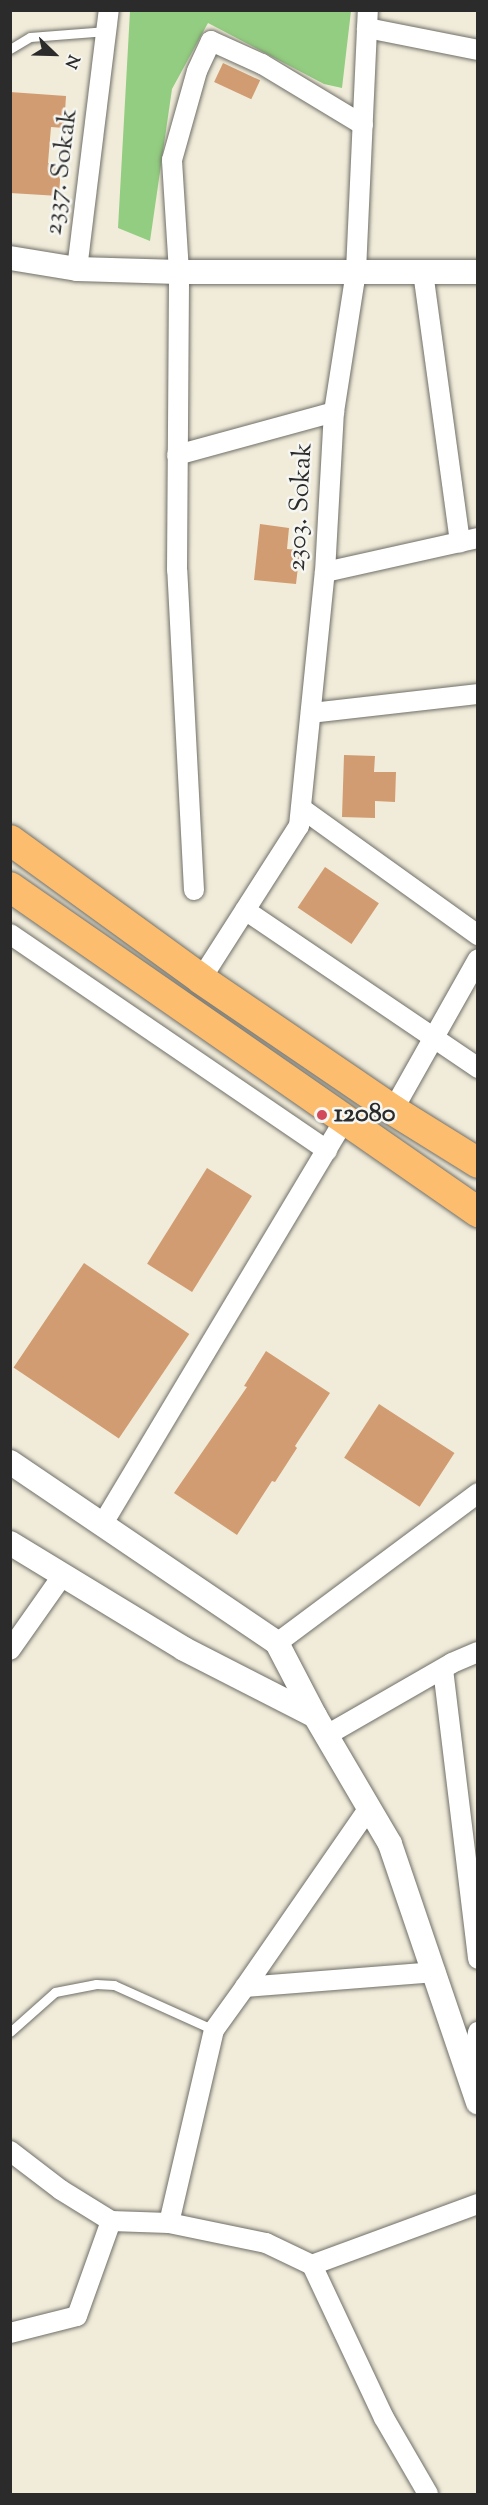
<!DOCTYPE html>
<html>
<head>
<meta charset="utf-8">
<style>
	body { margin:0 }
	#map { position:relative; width:488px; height:2505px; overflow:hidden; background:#f1ecda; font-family:"Sorts Mill Goudy",serif }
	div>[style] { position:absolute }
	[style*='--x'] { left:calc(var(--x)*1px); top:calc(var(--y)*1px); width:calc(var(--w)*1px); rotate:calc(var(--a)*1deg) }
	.green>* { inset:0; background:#93cd81 }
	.building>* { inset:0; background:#d19c71; transform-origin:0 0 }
	.roads { filter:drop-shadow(0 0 2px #706f68) drop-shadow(0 0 2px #706f68) }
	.service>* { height:9px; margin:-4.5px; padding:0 4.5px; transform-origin:4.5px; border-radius:4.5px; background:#fff }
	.minor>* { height:20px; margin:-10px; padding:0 10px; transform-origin:10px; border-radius:10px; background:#fff }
	.tertiary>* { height:24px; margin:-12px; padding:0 12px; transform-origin:12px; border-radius:12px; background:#fff }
	.primary>* { height:30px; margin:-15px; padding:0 15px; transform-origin:15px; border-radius:15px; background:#fcbd6f }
	.dots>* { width:16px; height:16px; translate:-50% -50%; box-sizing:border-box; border:3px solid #f6f6f2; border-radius:50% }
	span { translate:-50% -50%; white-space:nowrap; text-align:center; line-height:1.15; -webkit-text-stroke:5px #f6f6f2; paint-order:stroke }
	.street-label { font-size:26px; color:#2b2b2b }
	.poi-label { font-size:26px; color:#2b2b2b; font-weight:700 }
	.left { translate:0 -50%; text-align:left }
	.frame { position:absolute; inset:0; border:12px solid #2b2b2b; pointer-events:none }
	.north { position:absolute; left:24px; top:24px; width:60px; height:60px; -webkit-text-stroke:4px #f6f6f2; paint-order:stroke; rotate:113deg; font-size:16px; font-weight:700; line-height:24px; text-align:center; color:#2b2b2b }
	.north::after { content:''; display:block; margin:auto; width:21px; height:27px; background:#2b2b2b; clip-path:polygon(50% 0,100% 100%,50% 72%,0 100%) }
</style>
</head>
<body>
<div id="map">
	<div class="green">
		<i style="clip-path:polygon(130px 11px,351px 11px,342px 88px,324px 84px,208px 23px,172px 89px,150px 241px,118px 228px)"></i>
	</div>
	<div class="building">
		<i style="left:223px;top:63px;width:41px;height:21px;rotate:25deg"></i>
		<i style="clip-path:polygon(10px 92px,66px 96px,64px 128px,51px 127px,48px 163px,61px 164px,59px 196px,10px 193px)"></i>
		<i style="clip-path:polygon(260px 524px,289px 528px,287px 549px,300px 550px,296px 584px,254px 580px)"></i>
		<i style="clip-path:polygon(344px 755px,375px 756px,374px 772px,396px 772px,395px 802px,375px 801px,375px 818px,342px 817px)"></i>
		<i style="left:325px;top:867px;width:65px;height:49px;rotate:34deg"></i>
		<i style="left:207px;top:1168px;width:53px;height:113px;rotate:32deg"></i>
		<i style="left:84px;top:1263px;width:127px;height:126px;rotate:34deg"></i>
		<i style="clip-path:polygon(266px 1351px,330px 1393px,295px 1446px,297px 1448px,275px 1482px,272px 1481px,237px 1535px,174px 1493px,247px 1387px,244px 1386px)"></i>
		<i style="left:379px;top:1404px;width:90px;height:64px;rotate:33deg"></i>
	</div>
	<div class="roads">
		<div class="service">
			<i style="--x:10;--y:49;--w:23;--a:-31"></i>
			<i style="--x:30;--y:37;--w:77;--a:-4.5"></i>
			<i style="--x:10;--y:2032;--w:60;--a:-41.6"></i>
			<i style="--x:55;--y:1992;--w:42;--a:-11"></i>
			<i style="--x:96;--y:1984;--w:18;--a:3"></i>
			<i style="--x:114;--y:1985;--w:110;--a:24.2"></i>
		</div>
		<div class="minor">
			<i style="--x:367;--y:28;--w:113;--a:11.2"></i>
			<i style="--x:77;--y:269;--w:261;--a:-83"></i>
			<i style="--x:423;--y:272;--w:273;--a:82.2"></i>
			<i style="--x:177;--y:455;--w:163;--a:-15.3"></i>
			<i style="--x:325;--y:572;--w:157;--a:-12.5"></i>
			<i style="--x:311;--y:713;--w:168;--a:-6.5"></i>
			<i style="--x:301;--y:808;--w:218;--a:35.7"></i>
			<i style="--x:194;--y:890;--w:320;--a:-93"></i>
			<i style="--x:177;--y:570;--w:298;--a:-89.6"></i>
			<i style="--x:179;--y:272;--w:112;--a:-93.6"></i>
			<i style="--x:172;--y:160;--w:92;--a:-74.3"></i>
			<i style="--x:197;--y:71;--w:33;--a:-65"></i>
			<i style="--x:211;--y:41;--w:56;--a:24.3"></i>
			<i style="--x:262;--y:64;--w:118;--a:31.1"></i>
			<i style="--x:245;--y:910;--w:282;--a:34.1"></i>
			<i style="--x:10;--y:934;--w:384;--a:34.3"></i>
			<i style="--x:201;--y:979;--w:182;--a:-57.4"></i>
			<i style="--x:299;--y:826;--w:255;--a:-84.2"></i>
			<i style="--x:325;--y:572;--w:160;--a:-86.8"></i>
			<i style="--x:334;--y:412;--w:143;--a:-81.1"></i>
			<i style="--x:356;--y:271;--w:261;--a:-87.4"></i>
			<i style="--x:393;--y:1110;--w:173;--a:-60.6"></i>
			<i style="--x:102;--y:1525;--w:472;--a:-59.1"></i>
			<i style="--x:277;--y:1643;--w:251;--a:-36.7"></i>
			<i style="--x:10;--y:1650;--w:92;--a:-54.8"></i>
			<i style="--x:443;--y:1669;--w:292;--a:83.1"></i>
			<i style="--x:327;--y:1735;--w:144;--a:-29.9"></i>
			<i style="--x:452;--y:1663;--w:28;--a:-23"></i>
			<i style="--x:245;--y:1987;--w:218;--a:-55.3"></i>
			<i style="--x:470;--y:2078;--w:47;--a:-80.1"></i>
			<i style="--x:10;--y:2151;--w:64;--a:37.4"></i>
			<i style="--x:61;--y:2190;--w:59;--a:31.8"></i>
			<i style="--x:111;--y:2221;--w:58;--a:2"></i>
			<i style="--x:169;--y:2223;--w:99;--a:11.7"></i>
			<i style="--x:266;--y:2243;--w:51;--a:25.6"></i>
			<i style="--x:312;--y:2265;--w:169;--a:64.8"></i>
			<i style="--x:384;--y:2418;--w:88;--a:59.9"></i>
			<i style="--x:169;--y:2223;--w:198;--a:-76.9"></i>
			<i style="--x:214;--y:2030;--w:53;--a:-54.2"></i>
			<i style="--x:245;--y:1987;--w:191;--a:-4.5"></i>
			<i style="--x:312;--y:2265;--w:177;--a:-20.2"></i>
			<i style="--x:10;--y:2333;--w:69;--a:-14.2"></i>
			<i style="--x:77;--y:2316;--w:101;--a:-70.3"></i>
		</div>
		<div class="tertiary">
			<i style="--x:10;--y:258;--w:68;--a:9.3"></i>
			<i style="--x:77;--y:269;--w:102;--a:1.7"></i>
			<i style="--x:179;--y:272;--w:299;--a:0"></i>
			<i style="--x:10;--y:1462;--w:323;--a:34.1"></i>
			<i style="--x:277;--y:1643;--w:82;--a:62.5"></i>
			<i style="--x:315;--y:1716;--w:148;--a:59.6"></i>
			<i style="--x:390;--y:1844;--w:273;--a:71.2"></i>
			<i style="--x:10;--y:1543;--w:204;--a:31.3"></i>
			<i style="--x:184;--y:1649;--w:147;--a:27.1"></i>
		</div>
		<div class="primary">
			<i style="--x:10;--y:840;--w:236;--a:36"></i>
			<i style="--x:201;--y:979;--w:232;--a:34.3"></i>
			<i style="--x:393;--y:1110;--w:100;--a:31.9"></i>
			<i style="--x:10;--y:887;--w:570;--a:34.78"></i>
		</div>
	</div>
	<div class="dots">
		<i style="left:322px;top:1115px;background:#d1495b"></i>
	</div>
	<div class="street-label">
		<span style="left:62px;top:172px;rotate:-83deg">2337. Sokak</span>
		<span style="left:301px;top:507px;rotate:-87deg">2303. Sokak</span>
	</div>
	<div class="poi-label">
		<span class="left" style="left:334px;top:1115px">12080</span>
	</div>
	<div class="frame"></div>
	<div class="north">N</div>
</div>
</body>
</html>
